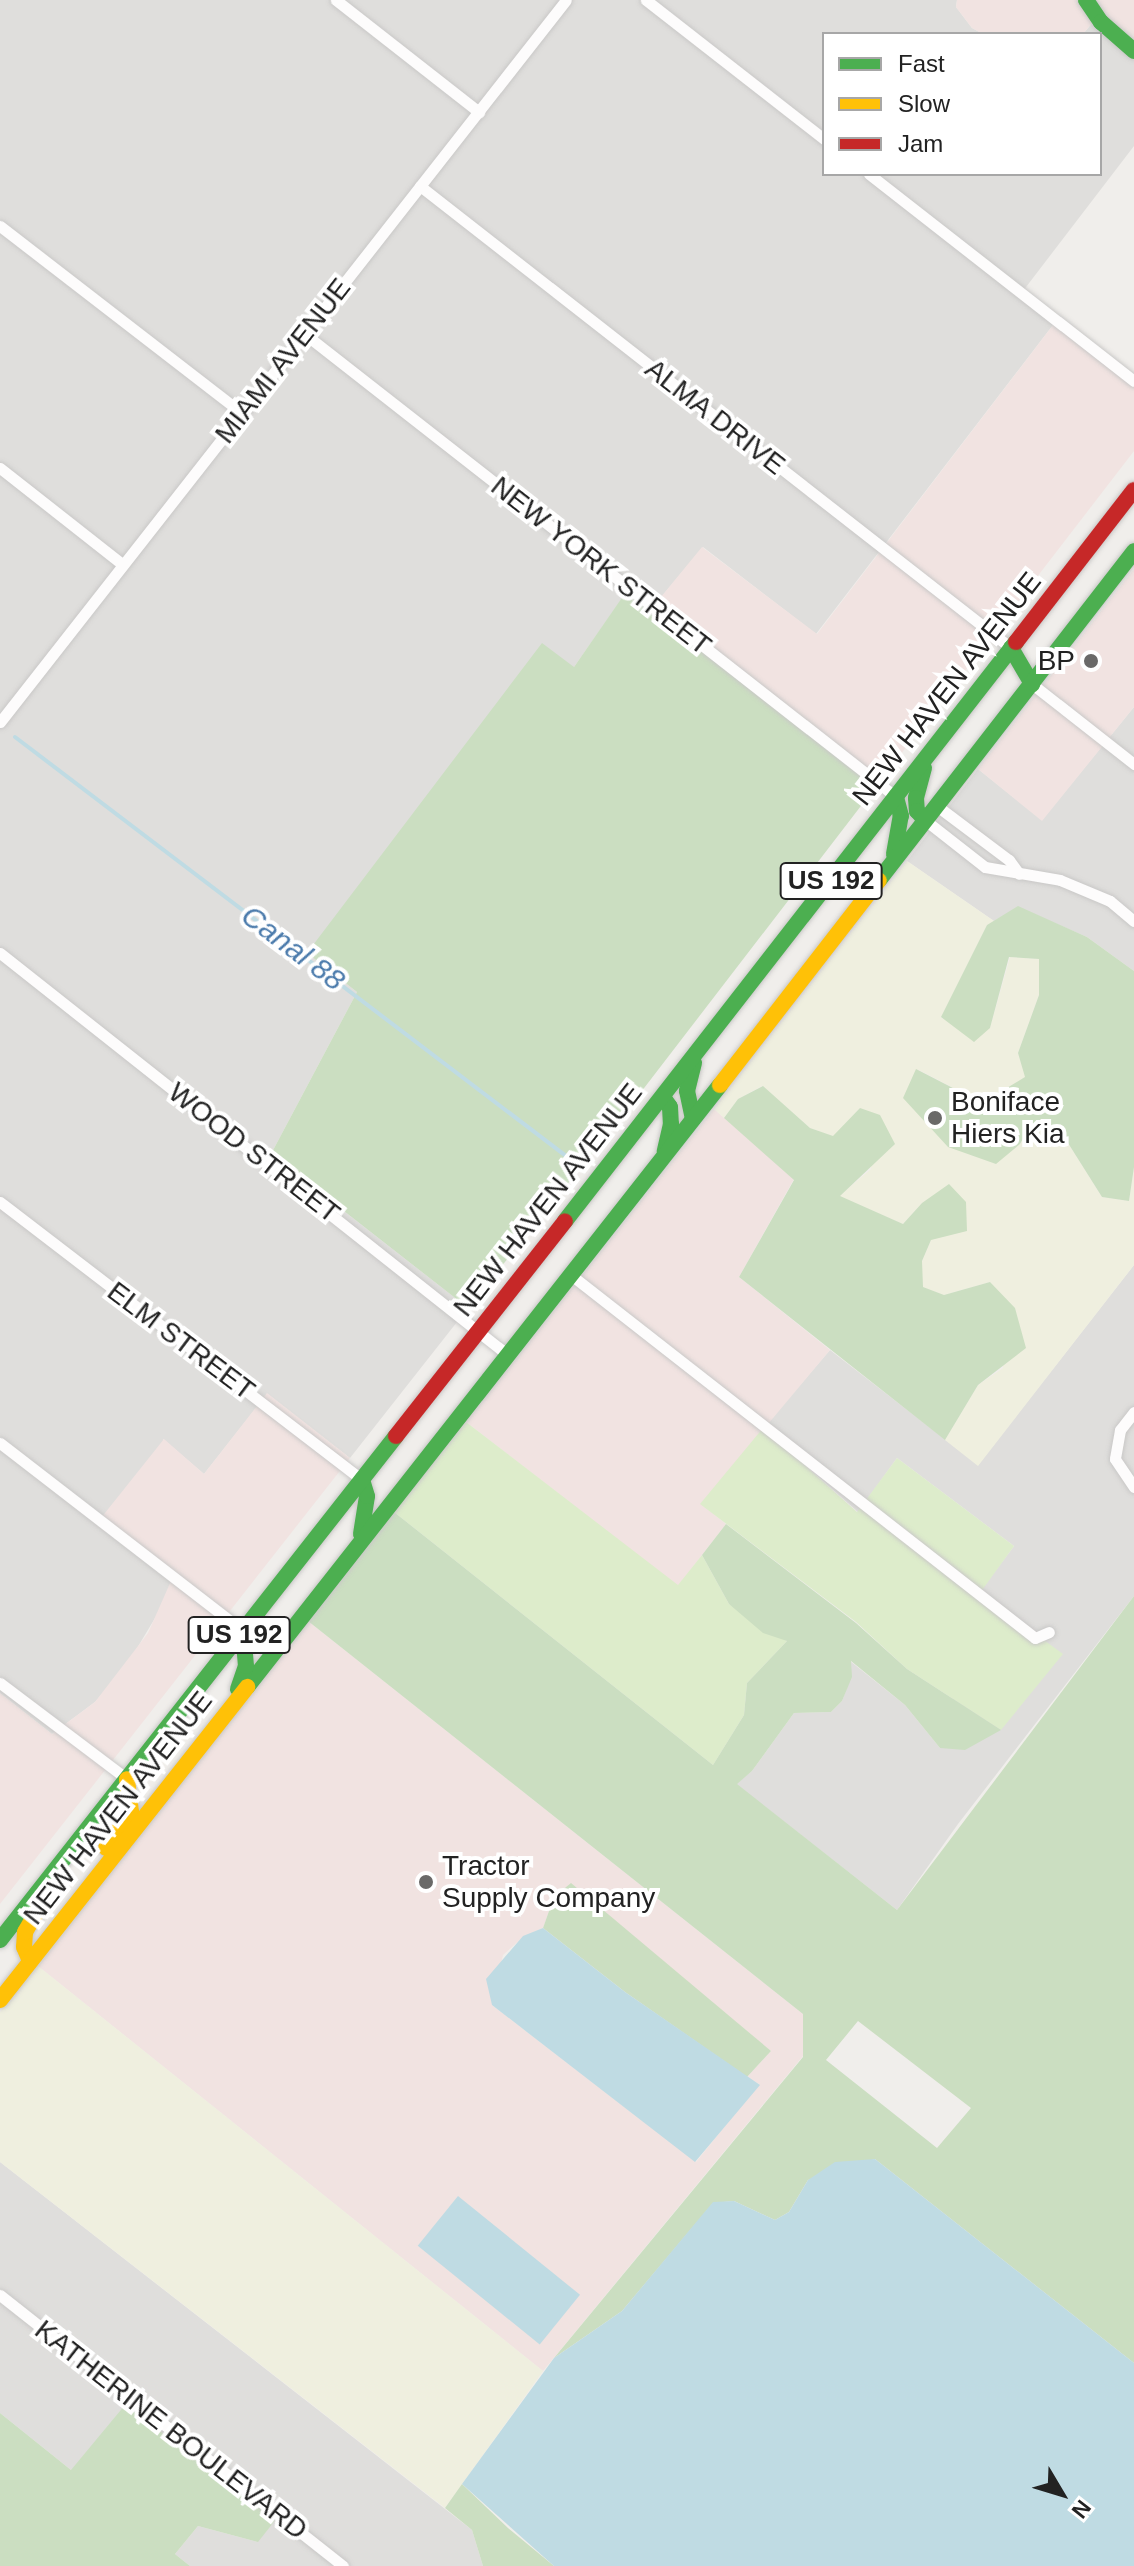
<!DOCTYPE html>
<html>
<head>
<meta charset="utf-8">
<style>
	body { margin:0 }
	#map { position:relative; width:1134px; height:2566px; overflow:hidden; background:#f0eeeb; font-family:Helvetica,sans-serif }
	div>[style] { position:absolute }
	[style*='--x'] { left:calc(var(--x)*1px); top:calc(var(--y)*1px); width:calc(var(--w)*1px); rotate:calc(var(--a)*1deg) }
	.residential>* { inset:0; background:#dfdedc }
	.commercial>* { inset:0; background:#f1e3e1 }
	.farmland>* { inset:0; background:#efefdf }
	.grass>* { inset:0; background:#ddeccb }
	.forest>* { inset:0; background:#cbdec1 }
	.water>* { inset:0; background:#bfdbe3; transform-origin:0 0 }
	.stream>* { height:4px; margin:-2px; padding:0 2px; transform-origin:2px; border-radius:2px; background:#bfdbe3 }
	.roads { filter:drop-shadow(0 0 2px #c9c8c7) drop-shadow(0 0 2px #c9c8c7) }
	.street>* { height:11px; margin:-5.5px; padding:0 5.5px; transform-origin:5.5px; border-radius:5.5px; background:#fdfcfc }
	.fast>* { height:16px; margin:-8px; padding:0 8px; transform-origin:8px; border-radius:8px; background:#4caf50 }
	.slow>* { height:16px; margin:-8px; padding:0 8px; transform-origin:8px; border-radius:8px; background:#ffc107 }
	.jam>* { height:16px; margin:-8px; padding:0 8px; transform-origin:8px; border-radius:8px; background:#c62828 }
	.dots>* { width:22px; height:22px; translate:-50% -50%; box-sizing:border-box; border:4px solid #fff; border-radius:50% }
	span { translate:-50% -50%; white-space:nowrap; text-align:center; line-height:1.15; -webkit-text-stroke:8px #fff; paint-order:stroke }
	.shield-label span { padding:2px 6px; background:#fff; border:2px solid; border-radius:6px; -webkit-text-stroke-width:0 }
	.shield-label { font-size:26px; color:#222; font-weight:700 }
	.street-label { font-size:28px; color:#222 }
	.poi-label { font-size:28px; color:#222 }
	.right { translate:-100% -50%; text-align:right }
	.left { translate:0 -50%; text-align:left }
	.water-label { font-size:30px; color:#4a7aab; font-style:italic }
	.legend { position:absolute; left:822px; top:32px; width:280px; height:144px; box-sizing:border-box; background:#fff; border:2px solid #a7a7a7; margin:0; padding:10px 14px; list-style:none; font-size:24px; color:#222 }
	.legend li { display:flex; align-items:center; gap:16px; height:40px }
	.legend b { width:40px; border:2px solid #a7a7a7 }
	.north { position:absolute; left:1022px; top:2454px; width:80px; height:80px; -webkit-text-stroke:6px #fff; paint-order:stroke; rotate:128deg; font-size:22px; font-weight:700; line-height:32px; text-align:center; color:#222 }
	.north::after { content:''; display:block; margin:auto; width:28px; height:36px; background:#222; clip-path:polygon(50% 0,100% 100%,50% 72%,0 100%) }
</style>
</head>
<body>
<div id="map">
	<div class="residential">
		<i style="clip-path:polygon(0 0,957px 0,956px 7px,972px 28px,983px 34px,824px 34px,824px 174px,1100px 174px,1100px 34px,1083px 34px,1093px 22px,1134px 60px,1134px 146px,1023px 291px,1056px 321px,816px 634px,703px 547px,652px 608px,628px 590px,574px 667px,307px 953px,357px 992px,271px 1154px,468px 1308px,350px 1458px,267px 1394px,204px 1474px,163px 1439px,171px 1581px,164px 1603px,127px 1665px,95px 1702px,52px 1734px,0 1693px)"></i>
		<i style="clip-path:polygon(1134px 707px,1134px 971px,1087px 937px,1018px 907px,994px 921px,907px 861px,978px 769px,1042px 820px)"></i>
		<i style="clip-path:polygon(1134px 1265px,1134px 1596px,958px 1824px,897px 1910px,736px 1784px,752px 1771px,794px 1713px,831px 1712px,842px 1701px,851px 1677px,850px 1661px,905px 1705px,940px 1748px,979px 1593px,1014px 1546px,897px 1458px,858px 1512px,763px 1428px,830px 1350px,978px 1465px)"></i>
		<i style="clip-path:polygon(0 2162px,472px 2530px,483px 2566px,190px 2566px,175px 2554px,198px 2526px,258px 2542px,71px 2470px,0 2413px)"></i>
	</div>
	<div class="commercial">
		<i style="clip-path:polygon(957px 0,1079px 0,1093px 22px,1083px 34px,983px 34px,972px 28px,956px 7px)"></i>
		<i style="clip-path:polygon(1094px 0,1134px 0,1134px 43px,1106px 18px)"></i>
		<i style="clip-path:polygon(1056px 321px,1134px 383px,1134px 451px,877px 785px,652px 608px,702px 547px,817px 634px)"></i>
		<i style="clip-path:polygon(1134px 569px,1134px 707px,1042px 821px,978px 769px)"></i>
		<i style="clip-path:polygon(714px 1109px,794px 1179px,739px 1277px,830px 1350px,701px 1504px,726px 1524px,678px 1586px,466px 1422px)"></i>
		<i style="clip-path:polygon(267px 1393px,350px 1458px,0 1904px,0 1693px,52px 1734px,95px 1702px,148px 1633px,171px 1581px,97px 1523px,164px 1439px,204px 1474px)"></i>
		<i style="clip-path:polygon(evenodd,308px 1621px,803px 2014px,803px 2056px,543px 2371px,38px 1966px,308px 1621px,554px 1897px,771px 2051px,747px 2077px,759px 2084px,696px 2162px,492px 2005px,503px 1955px,523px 1937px,543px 1928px,554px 1897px)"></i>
	</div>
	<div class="farmland">
		<i style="clip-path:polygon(907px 861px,994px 921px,987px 925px,941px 1018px,990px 1028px,1010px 957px,1039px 959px,1039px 995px,1018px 1053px,1026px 1077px,982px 1103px,917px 1069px,1020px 1144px,1030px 1124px,1068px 1143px,1102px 1197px,1129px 1201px,1134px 1167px,1134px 1265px,978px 1466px,945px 1440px,978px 1385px,1003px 1368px,990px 1282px,944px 1295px,922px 1287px,922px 1261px,931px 1240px,922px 1203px,903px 1224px,839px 1196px,871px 1169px,860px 1108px,834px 1137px,810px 1128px,762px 1086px,738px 1099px,724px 1118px,714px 1109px)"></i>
		<i style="clip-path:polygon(38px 1966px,543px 2371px,445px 2508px,0 2162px,0 2012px)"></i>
	</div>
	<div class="grass">
		<i style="clip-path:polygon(466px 1422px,678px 1585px,702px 1555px,729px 1604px,787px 1641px,747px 1683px,744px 1715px,713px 1765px,394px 1512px)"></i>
		<i style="clip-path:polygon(763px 1428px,857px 1512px,897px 1458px,1014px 1546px,980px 1593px,1063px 1654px,1001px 1730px,907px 1669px,856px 1622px,700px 1504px)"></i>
	</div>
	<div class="forest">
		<i style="clip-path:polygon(628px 589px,877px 785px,628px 1109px,468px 1308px,271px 1154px,357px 992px,307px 953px,542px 643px,574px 667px)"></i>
		<i style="clip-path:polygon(1018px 906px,1087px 937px,1134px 971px,1134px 1167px,1129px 1201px,1102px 1197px,1068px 1143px,1031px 1124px,1020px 1144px,996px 1164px,948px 1147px,903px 1098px,916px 1069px,982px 1103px,1025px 1077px,1018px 1053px,1039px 995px,1039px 959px,1009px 957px,990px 1028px,974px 1042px,941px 1017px,987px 925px)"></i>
		<i style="clip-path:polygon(763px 1086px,810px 1128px,833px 1136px,860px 1108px,880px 1115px,895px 1144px,840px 1196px,903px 1224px,922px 1203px,949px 1184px,966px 1202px,967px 1231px,931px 1240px,922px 1261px,923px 1287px,944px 1295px,990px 1282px,1015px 1308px,1026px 1348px,978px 1385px,945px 1440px,739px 1277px,794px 1180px,724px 1118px,738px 1099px)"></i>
		<i style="clip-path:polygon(evenodd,394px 1512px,713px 1765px,744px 1715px,747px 1683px,787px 1641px,763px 1633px,729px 1604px,702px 1555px,726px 1524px,856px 1623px,907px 1669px,1001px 1730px,965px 1750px,940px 1748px,905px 1705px,851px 1661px,852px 1677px,842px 1701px,831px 1712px,794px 1713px,752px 1771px,737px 1784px,897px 1910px,1134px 1596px,1134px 2363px,875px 2159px,808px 2180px,789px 2212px,775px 2220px,734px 2201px,713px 2203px,622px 2311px,554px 2358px,803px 2057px,803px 2014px,308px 1621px,394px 1512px,858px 2021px,971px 2108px,937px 2148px,826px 2060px,858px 2021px)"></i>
		<i style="clip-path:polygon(571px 1883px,771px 2051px,747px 2077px,625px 1992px,543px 1928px,554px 1897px)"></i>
		<i style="clip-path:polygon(125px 2405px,277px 2518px,258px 2542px,198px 2526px,175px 2554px,190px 2566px,0 2566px,0 2413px,71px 2470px)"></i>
		<i style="clip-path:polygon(462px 2484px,508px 2528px,554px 2566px,483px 2566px,472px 2530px,445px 2508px)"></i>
	</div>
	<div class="water">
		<i style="clip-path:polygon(543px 1928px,625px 1992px,760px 2085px,695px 2162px,492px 2005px,486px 1979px,523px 1936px)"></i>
		<i style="clip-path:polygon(875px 2159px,1134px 2363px,1134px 2566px,554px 2566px,462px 2484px,554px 2358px,622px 2311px,713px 2202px,734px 2201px,775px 2220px,789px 2212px,808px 2180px,835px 2162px)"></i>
		<i style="left:458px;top:2196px;width:157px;height:64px;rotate:39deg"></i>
	</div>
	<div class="stream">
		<i style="--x:15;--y:737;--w:697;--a:37.25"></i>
	</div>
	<div class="roads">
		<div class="street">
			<i style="--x:336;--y:0;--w:182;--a:38.1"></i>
			<i style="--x:646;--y:0;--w:226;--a:38"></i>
			<i style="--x:869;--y:174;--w:336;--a:38"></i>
			<i style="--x:420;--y:186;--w:750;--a:38.02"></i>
			<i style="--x:0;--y:226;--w:306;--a:37.7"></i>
			<i style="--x:306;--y:335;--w:749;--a:38.06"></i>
			<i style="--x:0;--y:468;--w:155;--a:38.2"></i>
			<i style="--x:1032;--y:684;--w:130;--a:38.1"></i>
			<i style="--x:0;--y:722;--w:917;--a:-51.91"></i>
			<i style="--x:937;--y:806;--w:90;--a:36.9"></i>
			<i style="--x:1009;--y:860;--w:17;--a:54"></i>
			<i style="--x:925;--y:820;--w:76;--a:38.1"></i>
			<i style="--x:985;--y:867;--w:76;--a:9.8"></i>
			<i style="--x:1060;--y:880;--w:54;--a:22.8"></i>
			<i style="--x:1110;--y:901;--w:31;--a:40"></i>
			<i style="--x:0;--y:953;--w:648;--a:38.36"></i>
			<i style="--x:0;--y:1202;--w:456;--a:37.5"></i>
			<i style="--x:571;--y:1275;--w:589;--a:38.04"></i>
			<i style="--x:1035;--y:1638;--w:15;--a:-23"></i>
			<i style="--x:1134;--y:1412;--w:23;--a:128"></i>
			<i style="--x:1120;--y:1430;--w:29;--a:100"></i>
			<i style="--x:1115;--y:1459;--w:34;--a:56"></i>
			<i style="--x:0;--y:1443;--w:307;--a:37.7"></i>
			<i style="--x:0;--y:1683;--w:159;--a:37.1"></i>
			<i style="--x:0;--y:2295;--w:437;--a:38.3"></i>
		</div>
		<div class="fast">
			<i style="--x:1086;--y:0;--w:27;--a:56"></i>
			<i style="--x:1101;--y:22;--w:44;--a:41.3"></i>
			<i style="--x:1011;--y:648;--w:42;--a:59.7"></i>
			<i style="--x:924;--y:768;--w:31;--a:105"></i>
			<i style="--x:916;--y:798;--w:13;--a:86"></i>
			<i style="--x:917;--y:811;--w:12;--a:48"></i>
			<i style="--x:894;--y:854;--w:39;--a:-80"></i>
			<i style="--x:901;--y:816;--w:20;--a:-105"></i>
			<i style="--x:879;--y:880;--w:416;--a:-52.2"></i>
			<i style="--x:663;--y:1097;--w:12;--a:55"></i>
			<i style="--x:670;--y:1107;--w:17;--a:87"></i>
			<i style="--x:671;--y:1124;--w:28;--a:103"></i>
			<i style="--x:693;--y:1119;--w:29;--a:-102"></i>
			<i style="--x:687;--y:1091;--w:29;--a:-76"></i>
			<i style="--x:565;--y:1221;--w:734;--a:-52.08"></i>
			<i style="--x:361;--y:1534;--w:38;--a:-81"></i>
			<i style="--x:367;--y:1496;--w:17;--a:-107"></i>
			<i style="--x:247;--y:1687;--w:766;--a:-51.84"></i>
			<i style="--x:238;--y:1689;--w:24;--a:-71"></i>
			<i style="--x:246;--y:1666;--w:35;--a:-95"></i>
			<i style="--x:0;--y:1940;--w:641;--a:-51.84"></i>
		</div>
		<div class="slow">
			<i style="--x:720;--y:1085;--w:259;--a:-52.2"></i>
			<i style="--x:106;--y:1848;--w:44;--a:-55.2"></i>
			<i style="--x:131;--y:1812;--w:33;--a:-97"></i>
			<i style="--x:30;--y:1961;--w:15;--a:-113"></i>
			<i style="--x:24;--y:1947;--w:15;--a:-86"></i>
			<i style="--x:25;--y:1932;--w:42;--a:-59.7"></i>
			<i style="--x:0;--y:2000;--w:399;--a:-51.7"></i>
		</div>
		<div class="jam">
			<i style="--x:1016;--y:642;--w:192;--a:-52.2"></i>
			<i style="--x:396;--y:1436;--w:273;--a:-51.8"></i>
		</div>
	</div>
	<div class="dots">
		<i style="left:1091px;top:661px;background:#6a6968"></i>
		<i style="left:935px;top:1118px;background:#6a6968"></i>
		<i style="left:426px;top:1882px;background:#6a6968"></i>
	</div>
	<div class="shield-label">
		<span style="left:831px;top:881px">US 192</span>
		<span style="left:239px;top:1635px">US 192</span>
	</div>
	<div class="street-label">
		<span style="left:283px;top:361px;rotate:-52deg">MIAMI AVENUE</span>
		<span style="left:715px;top:417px;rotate:38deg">ALMA DRIVE</span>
		<span style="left:601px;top:566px;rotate:38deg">NEW YORK STREET</span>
		<span style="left:947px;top:689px;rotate:-52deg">NEW HAVEN AVENUE</span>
		<span style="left:254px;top:1153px;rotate:38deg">WOOD STREET</span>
		<span style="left:548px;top:1200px;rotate:-52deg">NEW HAVEN AVENUE</span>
		<span style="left:181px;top:1341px;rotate:37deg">ELM STREET</span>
		<span style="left:118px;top:1808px;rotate:-52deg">NEW HAVEN AVENUE</span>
		<span style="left:171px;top:2430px;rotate:38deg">KATHERINE BOULEVARD</span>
	</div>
	<div class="poi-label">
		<span class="right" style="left:1075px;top:661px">BP</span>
		<span class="left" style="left:951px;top:1118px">Boniface<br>Hiers Kia</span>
		<span class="left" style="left:442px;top:1882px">Tractor<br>Supply Company</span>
	</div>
	<div class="water-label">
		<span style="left:293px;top:948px;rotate:37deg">Canal 88</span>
	</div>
	<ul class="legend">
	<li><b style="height:10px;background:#4caf50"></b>Fast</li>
	<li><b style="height:10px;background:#ffc107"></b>Slow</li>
	<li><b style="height:10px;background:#c62828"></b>Jam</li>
	</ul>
	<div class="north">N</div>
</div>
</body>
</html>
